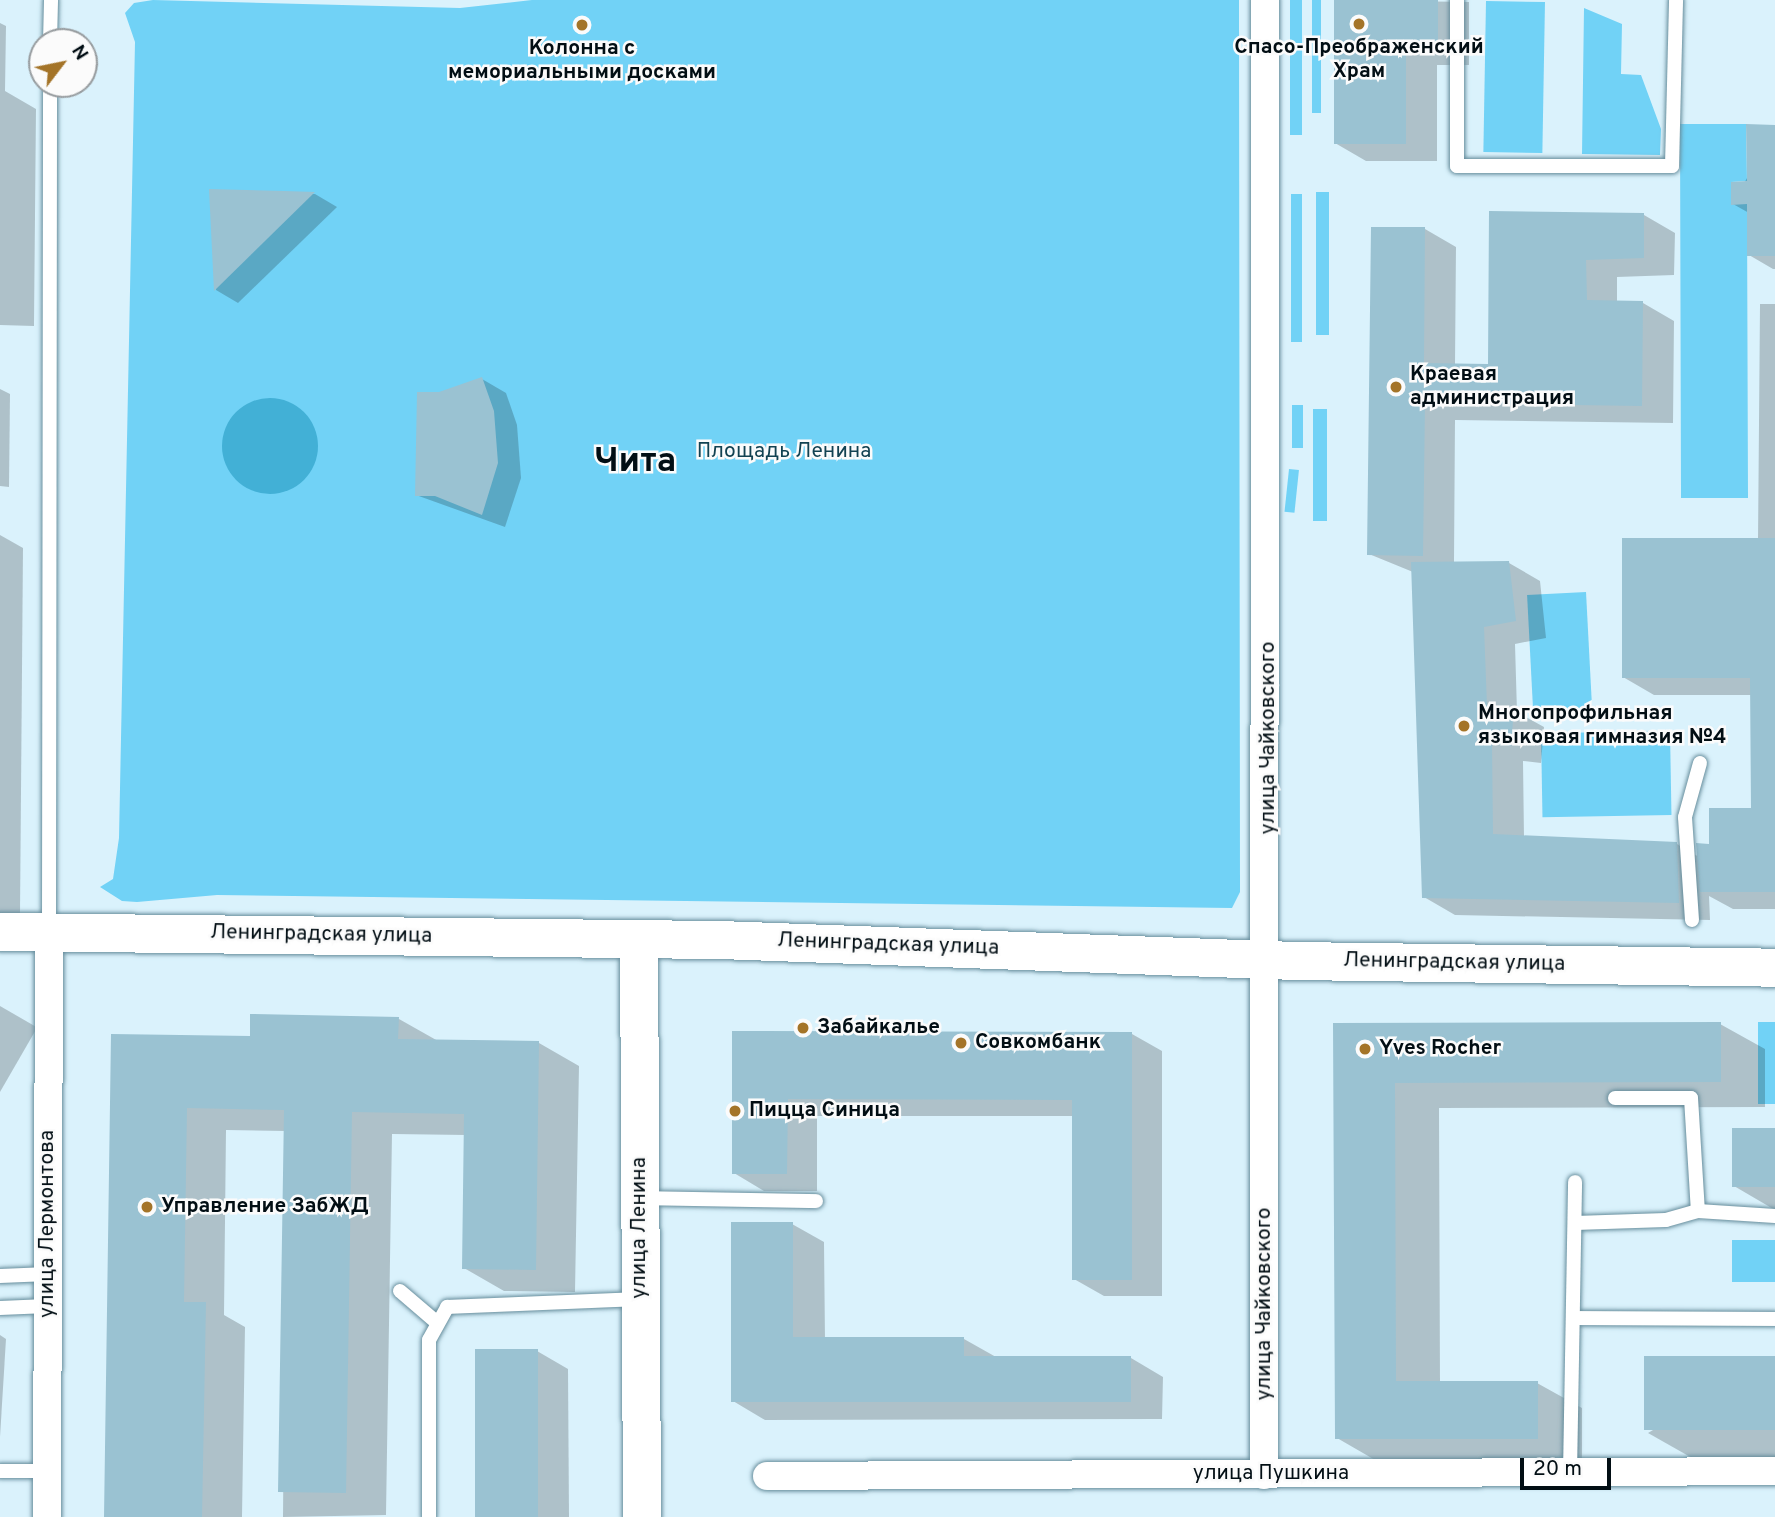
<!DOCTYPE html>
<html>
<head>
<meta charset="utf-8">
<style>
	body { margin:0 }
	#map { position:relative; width:1775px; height:1517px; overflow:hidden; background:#daf2fc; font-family:Overpass,sans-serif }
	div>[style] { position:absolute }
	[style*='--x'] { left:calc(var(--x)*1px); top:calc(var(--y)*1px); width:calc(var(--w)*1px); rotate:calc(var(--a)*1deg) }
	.green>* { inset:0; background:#71d2f6; transform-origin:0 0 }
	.water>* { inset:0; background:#42b0d6 }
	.round { border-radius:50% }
	.shadow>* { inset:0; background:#0003; transform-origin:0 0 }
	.building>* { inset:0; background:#9ac2d2; transform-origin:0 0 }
	.roads { filter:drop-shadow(0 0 2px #668d9c) drop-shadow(0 0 2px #668d9c) }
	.lane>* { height:14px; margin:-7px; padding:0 7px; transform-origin:7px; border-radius:7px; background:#fff }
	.street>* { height:28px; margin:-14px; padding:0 14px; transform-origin:14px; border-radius:14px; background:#fff }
	.secondary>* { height:38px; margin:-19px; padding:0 19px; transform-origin:19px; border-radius:19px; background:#fff }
	.dots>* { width:19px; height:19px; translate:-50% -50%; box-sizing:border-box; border:4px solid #fbfbfb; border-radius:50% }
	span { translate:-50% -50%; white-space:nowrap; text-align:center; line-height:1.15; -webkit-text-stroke:5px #fbfbfb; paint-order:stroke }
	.poi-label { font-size:21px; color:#020e14; font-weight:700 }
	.left { translate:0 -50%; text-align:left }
	.park-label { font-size:21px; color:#124252 }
	.street-label { font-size:21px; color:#020e14 }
	.town-label { font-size:35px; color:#020e14; font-weight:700 }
	.north { position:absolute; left:28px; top:28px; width:70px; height:70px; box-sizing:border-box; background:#fbfbfb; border:2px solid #979c9f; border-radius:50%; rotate:58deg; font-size:19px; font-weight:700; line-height:28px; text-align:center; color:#020e14 }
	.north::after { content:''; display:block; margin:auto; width:24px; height:32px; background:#a47428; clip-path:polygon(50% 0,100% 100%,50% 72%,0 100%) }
	.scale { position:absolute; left:1520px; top:1458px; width:91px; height:32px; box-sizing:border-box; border:4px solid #020e14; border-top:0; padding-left:9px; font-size:21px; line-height:24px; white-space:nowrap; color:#020e14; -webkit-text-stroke:5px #fbfbfb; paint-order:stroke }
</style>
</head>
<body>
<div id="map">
	<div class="green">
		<i style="clip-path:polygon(153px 0,460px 8px,532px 0,1239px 0,1240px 892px,1232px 908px,217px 895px,137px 902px,122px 901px,100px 887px,113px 879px,119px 838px,135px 42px,125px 13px,134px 3px)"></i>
		<i style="left:1290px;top:0;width:12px;height:135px"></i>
		<i style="left:1312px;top:0;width:9px;height:113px"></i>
		<i style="left:1486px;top:1px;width:59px;height:151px;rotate:1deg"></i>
		<i style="clip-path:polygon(1584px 8px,1622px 24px,1621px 74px,1641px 75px,1661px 129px,1660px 155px,1582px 154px)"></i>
		<i style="clip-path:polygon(1680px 124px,1746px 124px,1747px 181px,1731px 182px,1731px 204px,1747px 204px,1748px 498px,1681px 498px)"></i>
		<i style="left:1316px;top:192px;width:13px;height:143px"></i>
		<i style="left:1291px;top:194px;width:11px;height:148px"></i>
		<i style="left:1292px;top:405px;width:11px;height:43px"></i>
		<i style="left:1313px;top:409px;width:14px;height:112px"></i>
		<i style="left:1289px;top:469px;width:10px;height:43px;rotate:6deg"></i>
		<i style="left:1586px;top:592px;width:125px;height:59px;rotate:87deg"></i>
		<i style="left:1670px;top:731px;width:84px;height:129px;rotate:89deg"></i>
		<i style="left:1758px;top:1022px;width:17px;height:82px"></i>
		<i style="left:1775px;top:1240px;width:42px;height:43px;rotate:90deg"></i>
	</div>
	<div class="water">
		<i class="round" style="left:222px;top:398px;width:96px;height:96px"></i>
	</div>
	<div class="shadow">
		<i style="clip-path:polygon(1336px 0,1469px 2px,1469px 65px,1437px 65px,1437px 161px,1366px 161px,1335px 143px)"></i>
		<i style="clip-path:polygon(0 23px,6px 26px,5px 91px,36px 109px,34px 326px,0 325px)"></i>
		<i style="clip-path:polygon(1775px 126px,1775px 269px,1773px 269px,1749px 255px,1749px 213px,1733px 204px)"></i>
		<i style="clip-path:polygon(211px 191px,315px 194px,337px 207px,238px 303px,216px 290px)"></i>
		<i style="clip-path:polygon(1491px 213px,1644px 215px,1675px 233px,1674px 275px,1617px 277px,1617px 302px,1643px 303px,1674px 321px,1673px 423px,1455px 420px,1454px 563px,1509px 563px,1540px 581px,1546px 638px,1515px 644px,1517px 712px,1544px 727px,1541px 763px,1523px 761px,1524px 837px,1677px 844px,1699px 857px,1752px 810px,1752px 695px,1654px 695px,1623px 677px,1758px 540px,1760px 304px,1775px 304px,1775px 909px,1733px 909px,1709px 896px,1710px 920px,1455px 915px,1424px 897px,1413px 572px,1369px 554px,1373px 228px,1425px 229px,1456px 247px,1455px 365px,1490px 366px)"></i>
		<i style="clip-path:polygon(482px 379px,506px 393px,517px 425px,521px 478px,505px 527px,416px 495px,440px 394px)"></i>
		<i style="clip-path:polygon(0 389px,10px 394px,9px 487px,0 486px)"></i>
		<i style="clip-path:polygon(0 535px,23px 548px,20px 914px,0 914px)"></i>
		<i style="left:0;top:1006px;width:43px;height:270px;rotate:30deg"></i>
		<i style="clip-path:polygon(399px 1019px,438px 1041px,539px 1043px,579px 1066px,575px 1292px,504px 1291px,464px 1268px,466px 1135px,392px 1134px,386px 1515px,283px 1517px,286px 1131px,226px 1130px,224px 1315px,245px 1327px,242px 1517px,106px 1517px,113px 1035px,251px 1038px)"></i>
		<i style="clip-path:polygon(1720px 1024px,1765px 1049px,1765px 1107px,1439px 1108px,1440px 1383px,1537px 1383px,1582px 1408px,1582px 1463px,1382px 1464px,1337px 1438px,1335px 1025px)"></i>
		<i style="clip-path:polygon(734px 1033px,1132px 1034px,1162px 1051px,1162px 1296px,1104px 1296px,1074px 1279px,1074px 1116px,817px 1116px,817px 1191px,764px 1191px,734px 1173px)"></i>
		<i style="clip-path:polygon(1775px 1130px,1775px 1210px,1734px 1186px)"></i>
		<i style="clip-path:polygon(792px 1224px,824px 1242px,825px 1339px,964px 1339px,996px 1357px,1131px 1358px,1163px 1377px,1162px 1419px,765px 1420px,733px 1401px)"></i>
		<i style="clip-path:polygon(0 1335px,6px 1339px,0 1437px)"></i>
		<i style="clip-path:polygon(537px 1351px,568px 1369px,569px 1517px,477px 1517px)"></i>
		<i style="clip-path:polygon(1775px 1358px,1775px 1466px,1708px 1467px,1648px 1433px)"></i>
	</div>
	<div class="building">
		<i style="clip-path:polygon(1334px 0,1438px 0,1438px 48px,1406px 48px,1406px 144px,1334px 144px)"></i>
		<i style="clip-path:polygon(1746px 124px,1775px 125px,1775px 256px,1747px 256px,1747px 204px,1731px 205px,1731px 182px,1747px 181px)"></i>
		<i style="clip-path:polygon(209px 189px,284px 191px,315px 192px,214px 291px)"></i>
		<i style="clip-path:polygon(1489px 211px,1644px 213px,1644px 258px,1586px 260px,1587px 300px,1643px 301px,1642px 406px,1425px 403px,1423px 556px,1367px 555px,1371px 227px,1425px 227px,1424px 363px,1488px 364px)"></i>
		<i style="clip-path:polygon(482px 377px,494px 411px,498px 463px,482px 515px,435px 496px,415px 496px,417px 392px,439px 392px)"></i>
		<i style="clip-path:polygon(1622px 538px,1775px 538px,1775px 892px,1700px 892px,1696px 843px,1709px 844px,1709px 808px,1751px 808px,1750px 678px,1622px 678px)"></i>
		<i style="clip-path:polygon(1509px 561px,1516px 621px,1484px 627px,1487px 706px,1514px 708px,1511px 746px,1492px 744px,1493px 834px,1677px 842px,1679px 903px,1422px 898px,1411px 562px)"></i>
		<i style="clip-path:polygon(250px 1014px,399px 1017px,398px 1039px,539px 1041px,536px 1270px,462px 1269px,464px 1114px,352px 1112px,346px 1493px,278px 1492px,284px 1110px,187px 1108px,184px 1302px,206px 1302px,202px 1517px,104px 1517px,111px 1034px,250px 1036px)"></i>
		<i style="clip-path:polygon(1721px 1022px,1721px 1082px,1395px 1083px,1396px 1381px,1538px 1381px,1538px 1439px,1335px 1439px,1333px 1023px)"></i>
		<i style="clip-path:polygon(732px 1031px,1132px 1032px,1132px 1280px,1072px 1280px,1072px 1100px,788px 1099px,787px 1174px,732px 1174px)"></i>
		<i style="left:1732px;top:1128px;width:43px;height:59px"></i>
		<i style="clip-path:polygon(731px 1222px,793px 1222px,793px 1337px,964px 1337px,964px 1356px,1131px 1356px,1131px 1402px,731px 1402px)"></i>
		<i style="left:475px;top:1349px;width:63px;height:168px"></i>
		<i style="left:1775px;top:1356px;width:74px;height:131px;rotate:90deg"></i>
	</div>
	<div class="roads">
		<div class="lane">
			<i style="--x:1457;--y:0;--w:166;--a:90"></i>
			<i style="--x:1457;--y:166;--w:215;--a:0"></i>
			<i style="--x:1672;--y:166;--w:166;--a:-88.6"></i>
			<i style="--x:50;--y:42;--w:42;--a:-88.6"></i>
			<i style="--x:1692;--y:920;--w:103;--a:-93.9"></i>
			<i style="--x:1685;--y:817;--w:56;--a:-74.5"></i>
			<i style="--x:49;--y:930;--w:846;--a:-89.93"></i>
			<i style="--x:1615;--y:1098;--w:76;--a:0"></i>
			<i style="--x:1691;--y:1098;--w:113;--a:86.5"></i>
			<i style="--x:1698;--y:1211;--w:77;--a:3.7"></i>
			<i style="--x:643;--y:1198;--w:173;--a:1"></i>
			<i style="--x:1575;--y:1223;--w:91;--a:-1.9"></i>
			<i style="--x:1666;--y:1220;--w:33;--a:-16"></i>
			<i style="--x:0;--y:1276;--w:48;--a:-2.4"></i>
			<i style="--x:400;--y:1291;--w:46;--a:40.6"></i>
			<i style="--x:0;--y:1308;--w:47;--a:-2.4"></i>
			<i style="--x:1573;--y:1318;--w:202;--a:0.3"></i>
			<i style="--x:0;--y:1471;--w:47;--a:0"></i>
			<i style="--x:1570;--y:1473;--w:291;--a:-89"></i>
			<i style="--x:429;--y:1517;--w:177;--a:-90"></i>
			<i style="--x:429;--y:1340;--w:38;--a:-61"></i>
			<i style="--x:447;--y:1307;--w:192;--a:-2.4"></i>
		</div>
		<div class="street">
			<i style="--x:1264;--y:1475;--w:1475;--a:-89.96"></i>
			<i style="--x:767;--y:1476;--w:1008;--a:-0.28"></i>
			<i style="--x:47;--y:1517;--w:586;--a:-89.8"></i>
		</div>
		<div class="secondary">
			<i style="--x:0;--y:932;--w:720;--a:0.64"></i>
			<i style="--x:720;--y:940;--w:575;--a:2.09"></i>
			<i style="--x:1295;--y:961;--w:480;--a:0.8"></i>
			<i style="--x:639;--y:939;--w:578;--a:89.7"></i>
		</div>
	</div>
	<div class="dots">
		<i style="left:1359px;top:24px;background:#a47428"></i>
		<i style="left:582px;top:25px;background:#a47428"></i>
		<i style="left:1396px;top:387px;background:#a47428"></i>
		<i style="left:1464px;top:726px;background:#a47428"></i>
		<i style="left:803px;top:1028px;background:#a47428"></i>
		<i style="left:961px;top:1043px;background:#a47428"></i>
		<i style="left:1365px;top:1049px;background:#a47428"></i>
		<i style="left:735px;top:1111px;background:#a47428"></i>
		<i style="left:147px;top:1207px;background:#a47428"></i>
	</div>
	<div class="poi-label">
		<span style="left:1359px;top:60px">Спасо-Преображенский<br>Храм</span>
		<span style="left:582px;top:61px">Колонна с<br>мемориальными досками</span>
		<span class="left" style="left:1410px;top:387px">Краевая<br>администрация</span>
		<span class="left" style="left:1478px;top:726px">Многопрофильная<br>языковая гимназия №4</span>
		<span class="left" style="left:817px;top:1028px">Забайкалье</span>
		<span class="left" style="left:975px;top:1043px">Совкомбанк</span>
		<span class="left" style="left:1379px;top:1049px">Yves Rocher</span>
		<span class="left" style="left:749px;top:1111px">Пицца Синица</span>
		<span class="left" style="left:161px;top:1207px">Управление ЗабЖД</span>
	</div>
	<div class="park-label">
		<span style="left:784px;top:452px">Площадь Ленина</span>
	</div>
	<div class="street-label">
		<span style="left:1269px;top:738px;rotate:-90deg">улица Чайковского</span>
		<span style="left:321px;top:935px;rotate:1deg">Ленинградская улица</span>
		<span style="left:888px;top:945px;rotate:2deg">Ленинградская улица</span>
		<span style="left:1454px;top:963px;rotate:1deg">Ленинградская улица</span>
		<span style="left:48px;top:1224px;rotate:-90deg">улица Лермонтова</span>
		<span style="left:640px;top:1228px;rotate:-90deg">улица Ленина</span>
		<span style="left:1265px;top:1304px;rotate:-90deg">улица Чайковского</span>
		<span style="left:1271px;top:1474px">улица Пушкина</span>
	</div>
	<div class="town-label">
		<span style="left:635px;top:462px">Чита</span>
	</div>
	<div class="north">N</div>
	<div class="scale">20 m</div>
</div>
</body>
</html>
